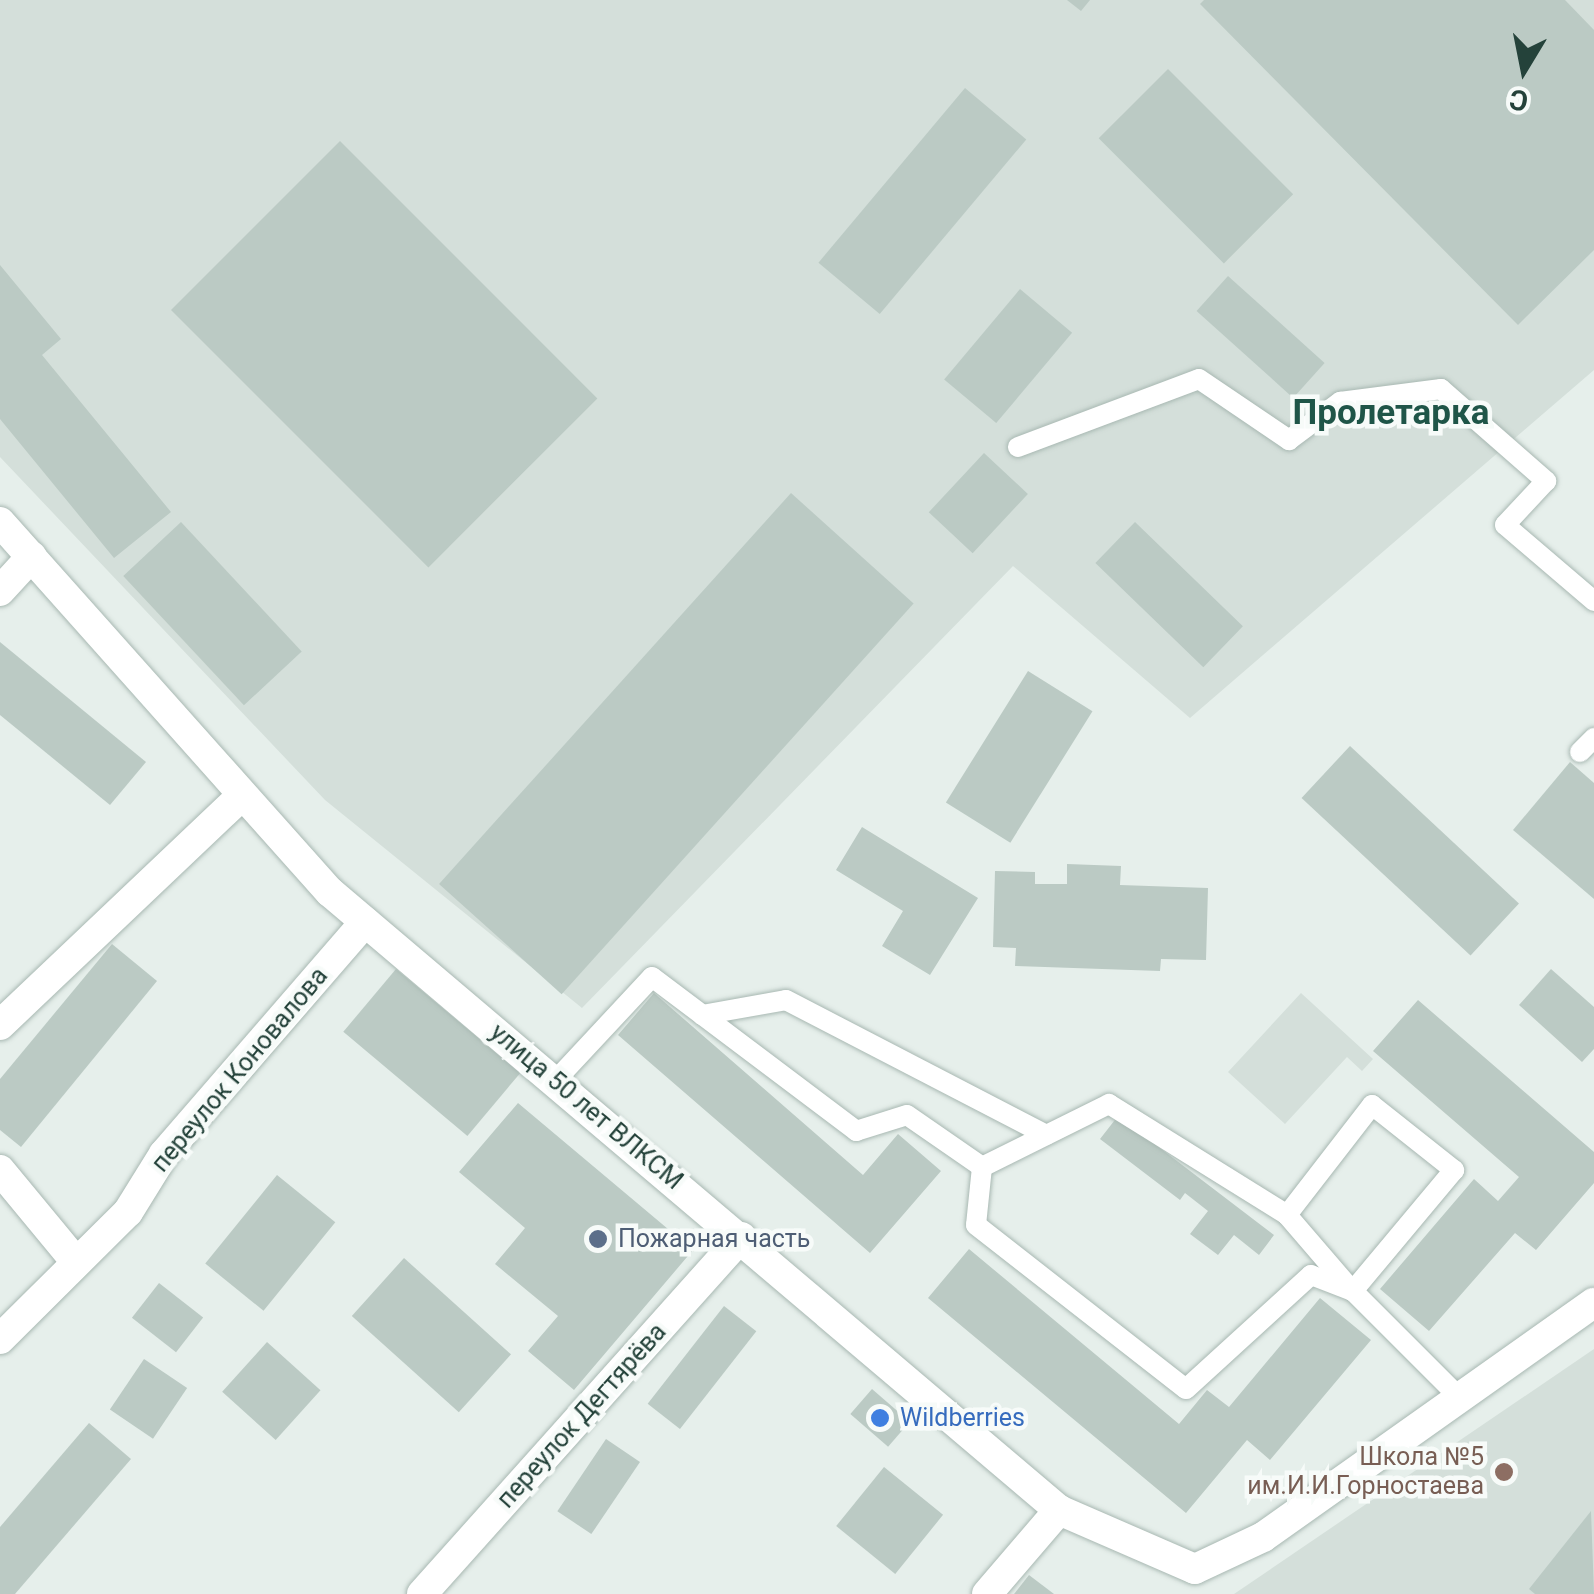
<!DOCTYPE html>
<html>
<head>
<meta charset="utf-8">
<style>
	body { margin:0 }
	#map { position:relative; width:1594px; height:1594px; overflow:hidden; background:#e6efeb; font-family:Roboto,sans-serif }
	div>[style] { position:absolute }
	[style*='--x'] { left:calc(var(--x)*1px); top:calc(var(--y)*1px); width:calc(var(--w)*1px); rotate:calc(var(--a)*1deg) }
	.built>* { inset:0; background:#d4dfda }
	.building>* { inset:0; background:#bbcac4; transform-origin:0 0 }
	.roads { filter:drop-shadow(0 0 2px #a8b8b2) drop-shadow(0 0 2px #a8b8b2) }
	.lane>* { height:20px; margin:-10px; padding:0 10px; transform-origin:10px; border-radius:10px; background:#fff }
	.street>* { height:30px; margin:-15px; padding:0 15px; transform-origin:15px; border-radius:15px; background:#fff }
	.dots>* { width:28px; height:28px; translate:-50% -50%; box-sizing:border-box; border:5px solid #f7fbf9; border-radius:50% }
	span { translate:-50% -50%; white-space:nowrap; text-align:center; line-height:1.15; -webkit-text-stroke:9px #f7fbf9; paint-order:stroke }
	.street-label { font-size:25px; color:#24423a }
	.service-label { font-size:25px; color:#4e5e75 }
	.left { translate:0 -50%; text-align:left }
	.shop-label { font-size:25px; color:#366cbe }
	.education-label { font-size:25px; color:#785e54 }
	.right { translate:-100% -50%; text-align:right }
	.district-label { font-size:35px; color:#1f5548; font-weight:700 }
	.north { position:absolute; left:1474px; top:20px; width:100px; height:100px; -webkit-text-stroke:8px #f7fbf9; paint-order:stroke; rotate:190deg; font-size:28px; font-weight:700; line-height:40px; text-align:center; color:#24423a }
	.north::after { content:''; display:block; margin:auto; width:35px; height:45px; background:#24423a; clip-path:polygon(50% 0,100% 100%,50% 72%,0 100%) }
</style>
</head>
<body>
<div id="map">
	<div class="built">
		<i style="clip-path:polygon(0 0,1594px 0,1594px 370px,1190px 718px,1013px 566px,582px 1008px,325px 800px,0 457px)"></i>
		<i style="clip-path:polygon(1301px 993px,1373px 1059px,1362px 1071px,1347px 1057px,1285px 1124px,1228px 1072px)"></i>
		<i style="clip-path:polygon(1594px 1349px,1594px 1594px,1234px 1594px)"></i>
	</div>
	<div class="building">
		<i style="clip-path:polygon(1067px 0,1090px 0,1081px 11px)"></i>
		<i style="clip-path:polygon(1204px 0,1565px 0,1594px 30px,1594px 250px,1518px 325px,1200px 4px)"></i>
		<i style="left:1168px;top:69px;width:177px;height:98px;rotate:45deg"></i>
		<i style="left:965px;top:88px;width:80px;height:228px;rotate:40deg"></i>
		<i style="left:340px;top:141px;width:364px;height:239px;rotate:45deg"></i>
		<i style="clip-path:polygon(0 265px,61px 339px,42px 355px,171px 512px,114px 558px,0 419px)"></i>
		<i style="left:1228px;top:276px;width:130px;height:47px;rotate:42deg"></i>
		<i style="left:1020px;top:289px;width:68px;height:118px;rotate:40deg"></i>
		<i style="left:984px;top:453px;width:60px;height:81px;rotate:43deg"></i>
		<i style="left:791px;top:493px;width:165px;height:526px;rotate:42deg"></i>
		<i style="left:181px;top:522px;width:177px;height:79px;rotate:47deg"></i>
		<i style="left:1135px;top:522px;width:150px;height:57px;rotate:44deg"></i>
		<i style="clip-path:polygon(0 642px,146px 762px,110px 805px,0 715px)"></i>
		<i style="left:1028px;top:671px;width:76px;height:155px;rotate:32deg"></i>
		<i style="left:1350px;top:746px;width:231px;height:71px;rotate:43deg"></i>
		<i style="clip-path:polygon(1570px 762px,1594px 783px,1594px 899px,1513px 830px)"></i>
		<i style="clip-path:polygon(862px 827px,978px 898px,930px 975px,882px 946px,903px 911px,836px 870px)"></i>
		<i style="clip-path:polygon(1067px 864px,1121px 866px,1120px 885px,1208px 888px,1206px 960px,1161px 959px,1160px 971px,1015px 966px,1016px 948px,993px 947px,995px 871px,1035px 872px,1035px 884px,1067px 884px)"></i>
		<i style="clip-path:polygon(112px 944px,157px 981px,21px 1147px,0 1130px,0 1079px)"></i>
		<i style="left:396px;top:969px;width:162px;height:82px;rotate:40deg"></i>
		<i style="clip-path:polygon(1551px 969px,1594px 1007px,1594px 1049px,1582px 1062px,1519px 1005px)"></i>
		<i style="clip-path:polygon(654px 993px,863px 1175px,898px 1134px,941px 1171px,870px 1253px,618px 1035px)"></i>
		<i style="clip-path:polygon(1418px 1000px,1594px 1152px,1594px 1183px,1536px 1250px,1515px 1233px,1429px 1331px,1380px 1289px,1474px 1179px,1498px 1201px,1519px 1177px,1373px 1051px)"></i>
		<i style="clip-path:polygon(518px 1103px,693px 1250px,574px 1390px,528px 1351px,558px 1316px,495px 1264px,525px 1228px,459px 1172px)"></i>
		<i style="clip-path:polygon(1118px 1116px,1274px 1235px,1259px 1255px,1234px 1235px,1218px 1255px,1190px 1234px,1208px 1211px,1185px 1193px,1180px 1200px,1100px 1139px)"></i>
		<i style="left:277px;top:1175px;width:75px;height:114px;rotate:39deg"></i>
		<i style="clip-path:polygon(969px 1249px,1179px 1424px,1207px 1390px,1229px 1407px,1320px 1298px,1371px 1340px,1270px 1460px,1247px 1440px,1186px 1513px,928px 1298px)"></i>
		<i style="left:404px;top:1258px;width:144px;height:78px;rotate:42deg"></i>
		<i style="left:159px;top:1283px;width:56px;height:44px;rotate:38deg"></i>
		<i style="left:724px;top:1306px;width:41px;height:124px;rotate:38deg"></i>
		<i style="left:267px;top:1342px;width:72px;height:67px;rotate:42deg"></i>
		<i style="left:144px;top:1359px;width:52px;height:61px;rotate:34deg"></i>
		<i style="left:872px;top:1389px;width:50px;height:33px;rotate:41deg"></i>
		<i style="clip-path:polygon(89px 1423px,131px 1459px,15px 1594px,0 1594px,0 1527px)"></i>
		<i style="left:606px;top:1439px;width:41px;height:87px;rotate:34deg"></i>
		<i style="left:884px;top:1467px;width:76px;height:76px;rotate:39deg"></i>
		<i style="clip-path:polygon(1591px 1511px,1594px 1594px,1535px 1594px,1529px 1589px)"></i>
		<i style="clip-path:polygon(1029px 1575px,1054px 1594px,1014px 1594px)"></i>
	</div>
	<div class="roads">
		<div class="lane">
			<i style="--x:1018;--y:447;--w:193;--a:-20.6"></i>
			<i style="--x:1199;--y:379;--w:109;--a:34.1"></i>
			<i style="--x:1289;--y:440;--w:64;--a:-36.7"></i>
			<i style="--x:1340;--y:402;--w:102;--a:-7.3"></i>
			<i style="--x:1441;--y:389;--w:140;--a:41.2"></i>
			<i style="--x:1546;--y:481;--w:60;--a:133"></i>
			<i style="--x:1505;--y:525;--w:117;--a:40.5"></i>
			<i style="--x:1580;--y:752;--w:20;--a:-45"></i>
			<i style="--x:702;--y:1015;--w:85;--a:-10.1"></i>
			<i style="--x:786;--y:1000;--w:293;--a:27.4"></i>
			<i style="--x:555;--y:1081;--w:142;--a:-47"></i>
			<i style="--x:652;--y:977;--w:256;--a:37"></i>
			<i style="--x:856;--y:1131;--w:53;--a:-17.4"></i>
			<i style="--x:907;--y:1115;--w:91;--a:34.7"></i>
			<i style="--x:982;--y:1167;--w:58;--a:95.9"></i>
			<i style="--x:976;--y:1225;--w:266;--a:38"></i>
			<i style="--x:1186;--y:1389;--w:169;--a:-42.4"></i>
			<i style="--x:1311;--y:1275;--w:45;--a:20.9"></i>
			<i style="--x:982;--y:1167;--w:142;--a:-26.4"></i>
			<i style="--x:1109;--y:1104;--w:210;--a:31.9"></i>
			<i style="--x:1287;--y:1215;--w:94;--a:49.3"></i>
			<i style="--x:1287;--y:1215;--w:139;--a:-52.3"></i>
			<i style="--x:1372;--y:1105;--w:105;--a:38.4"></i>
			<i style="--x:1454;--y:1170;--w:158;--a:129.9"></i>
			<i style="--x:1353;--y:1291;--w:151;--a:45"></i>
		</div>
		<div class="street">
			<i style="--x:0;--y:522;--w:496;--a:48.3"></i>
			<i style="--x:330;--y:892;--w:956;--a:40.29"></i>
			<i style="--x:1059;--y:1510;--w:148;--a:23.5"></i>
			<i style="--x:1195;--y:1569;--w:75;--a:-25.2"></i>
			<i style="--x:1263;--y:1537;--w:405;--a:-35.3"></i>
			<i style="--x:0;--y:591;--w:47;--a:-47.6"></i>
			<i style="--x:0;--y:1025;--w:334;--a:-43.5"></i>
			<i style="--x:0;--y:1170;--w:119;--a:50.4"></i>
			<i style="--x:0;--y:1339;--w:180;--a:-44.8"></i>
			<i style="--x:128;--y:1212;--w:68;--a:-58.2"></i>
			<i style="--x:164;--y:1154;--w:307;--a:-49.1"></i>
			<i style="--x:422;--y:1594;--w:479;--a:-48.2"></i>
			<i style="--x:987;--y:1594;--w:111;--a:-49.4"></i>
		</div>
	</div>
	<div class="dots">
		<i style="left:598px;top:1239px;background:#5c6f8a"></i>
		<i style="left:880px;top:1418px;background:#3f7fe0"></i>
		<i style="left:1504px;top:1472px;background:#8d6e63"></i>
	</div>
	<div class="street-label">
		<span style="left:240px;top:1070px;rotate:-50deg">переулок Коновалова</span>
		<span style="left:586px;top:1107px;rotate:40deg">улица 50 лет ВЛКСМ</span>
		<span style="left:582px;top:1416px;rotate:-48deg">переулок Дегтярёва</span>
	</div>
	<div class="service-label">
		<span class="left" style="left:618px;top:1239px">Пожарная часть</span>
	</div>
	<div class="shop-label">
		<span class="left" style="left:900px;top:1418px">Wildberries</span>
	</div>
	<div class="education-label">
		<span class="right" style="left:1484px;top:1472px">Школа №5<br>им.И.И.Горностаева</span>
	</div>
	<div class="district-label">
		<span style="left:1391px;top:413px">Пролетарка</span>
	</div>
	<div class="north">С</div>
</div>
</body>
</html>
